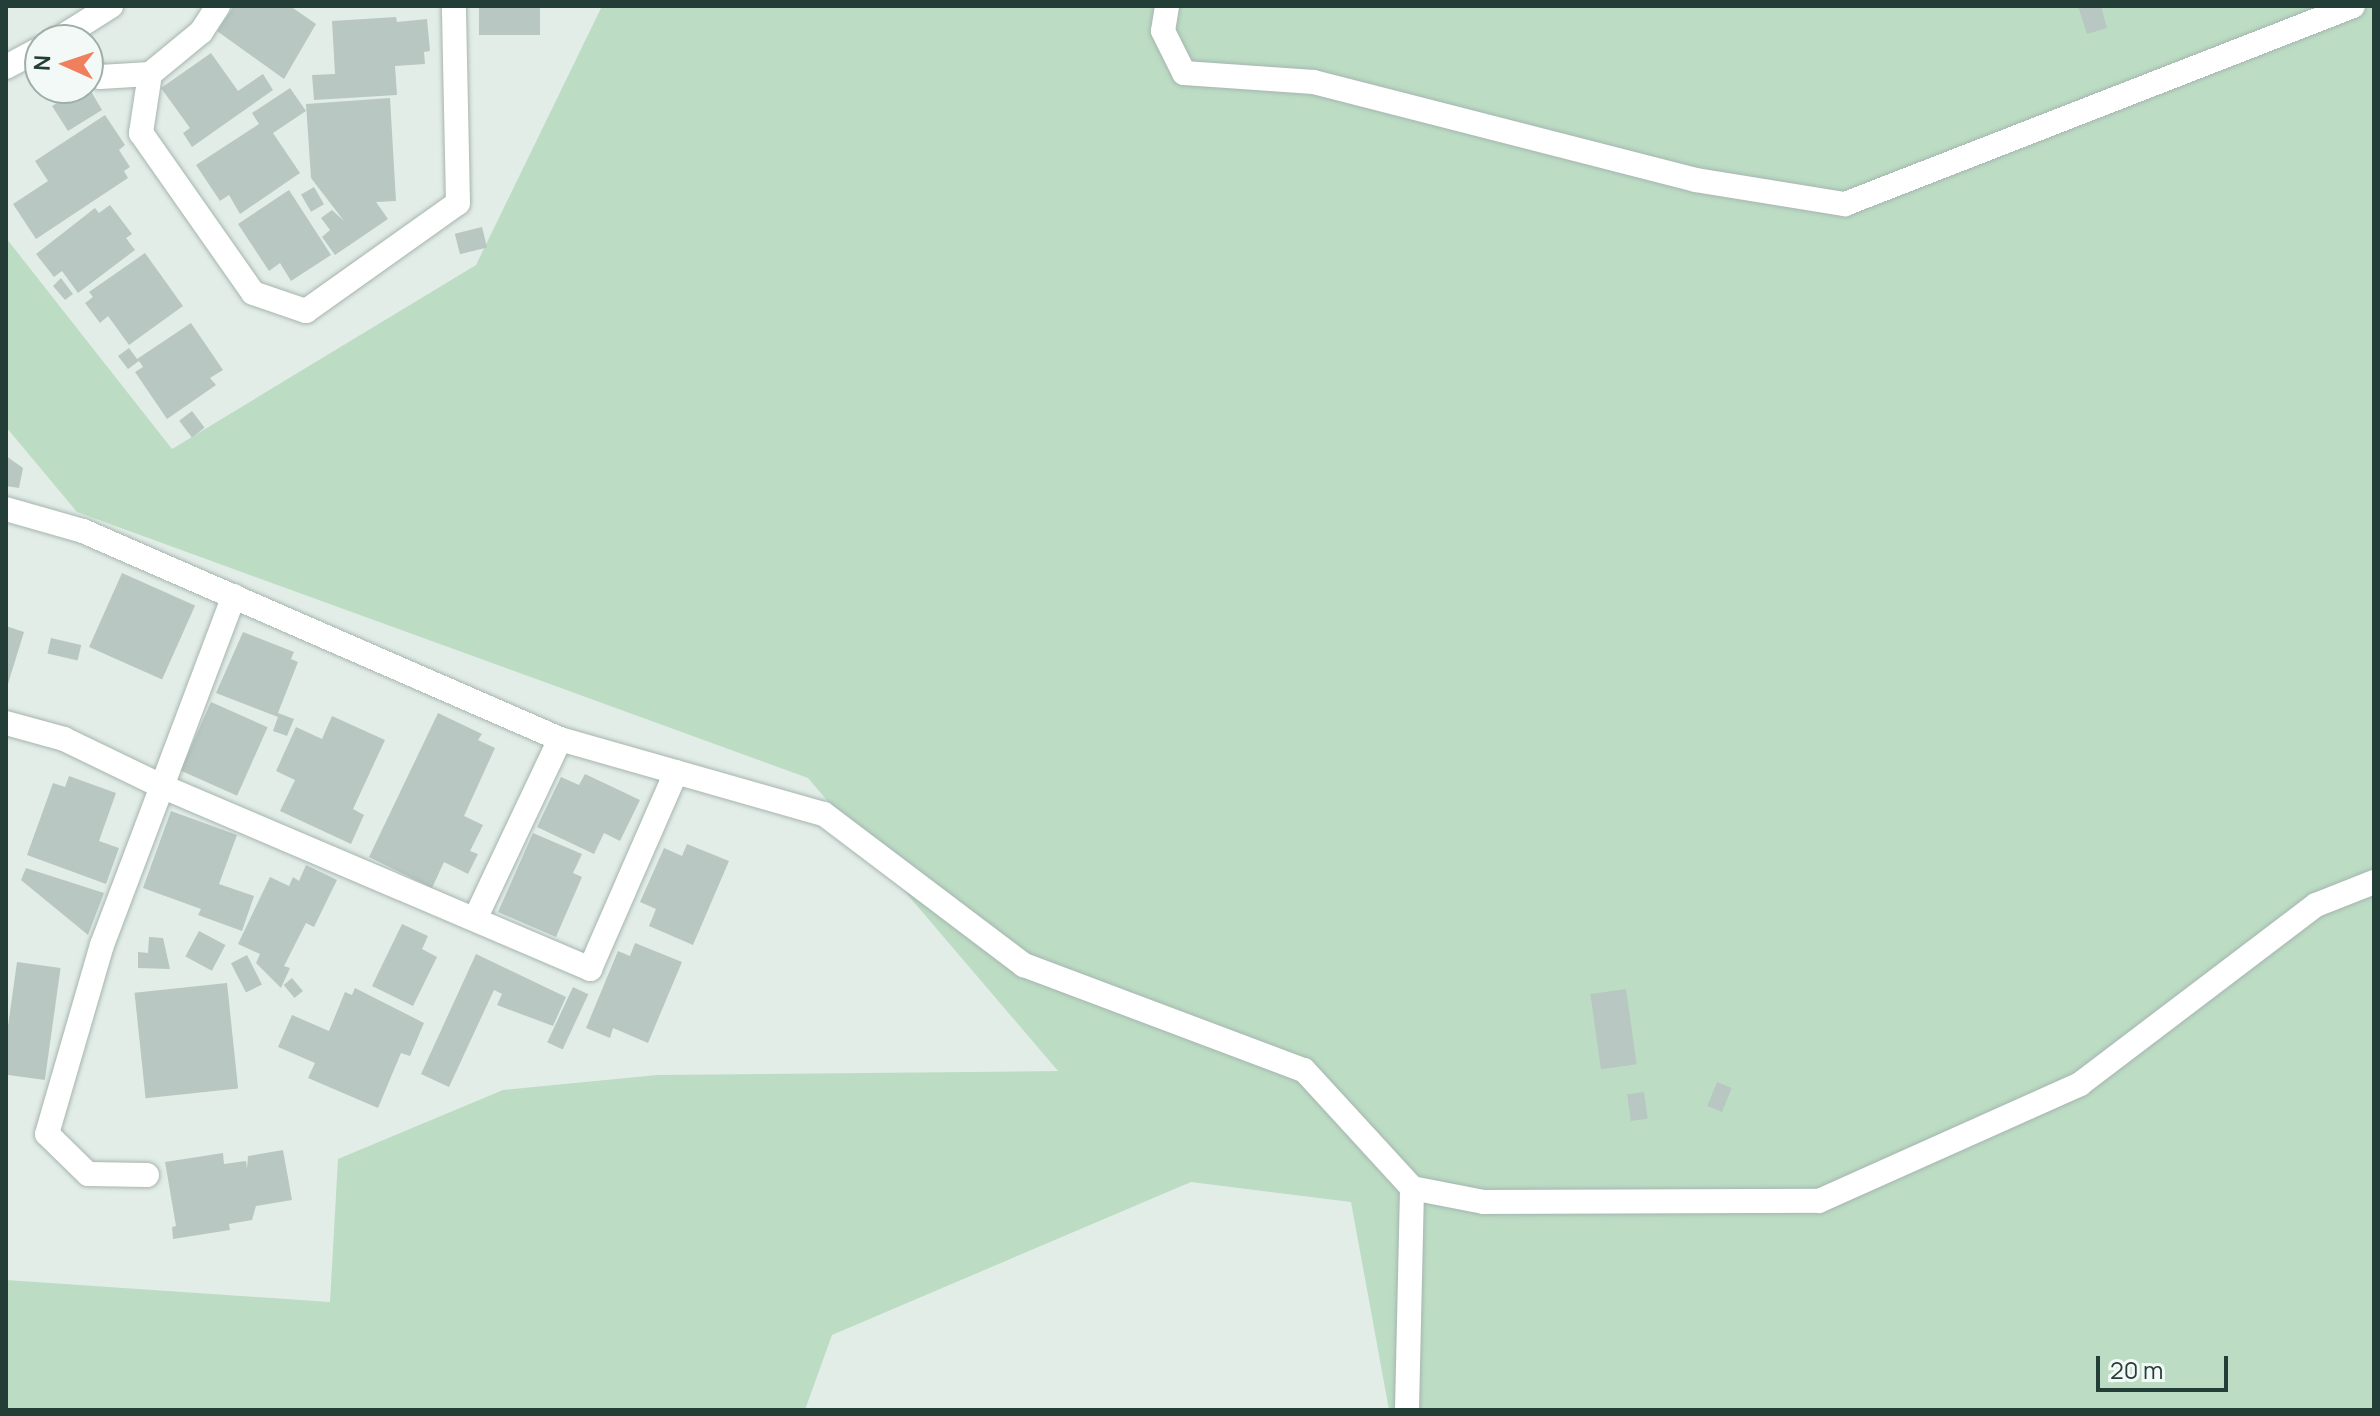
<!DOCTYPE html>
<html>
<head>
<meta charset="utf-8">
<style>
	body { margin:0 }
	#map { position:relative; width:2380px; height:1416px; overflow:hidden; background:#e3ede8; font-family:Manrope,sans-serif }
	div>[style] { position:absolute }
	[style*='--x'] { left:calc(var(--x)*1px); top:calc(var(--y)*1px); width:calc(var(--w)*1px); rotate:calc(var(--a)*1deg) }
	.green>* { inset:0; background:#bcddc4 }
	.building>* { inset:0; background:#b8c7c1; transform-origin:0 0 }
	.roads { filter:drop-shadow(0 0 2px #a6b5af) drop-shadow(0 0 2px #a6b5af) }
	.street>* { height:24px; margin:-12px; padding:0 12px; transform-origin:12px; border-radius:12px; background:#fff }
	span { translate:-50% -50%; white-space:nowrap; text-align:center; line-height:1.15; -webkit-text-stroke:7px #f3f9f6; paint-order:stroke }
	.frame { position:absolute; inset:0; border:8px solid #233e36; pointer-events:none }
	.north { position:absolute; left:24px; top:24px; width:80px; height:80px; box-sizing:border-box; background:#f3f9f6; border:2px solid #a0aea9; border-radius:50%; rotate:273deg; font-size:22px; font-weight:700; line-height:32px; text-align:center; color:#233e36 }
	.north::after { content:''; display:block; margin:auto; width:28px; height:36px; background:#f07f5d; clip-path:polygon(50% 0,100% 100%,50% 72%,0 100%) }
	.scale { position:absolute; left:2096px; top:1356px; width:132px; height:36px; box-sizing:border-box; border:4px solid #233e36; border-top:0; padding-left:10px; font-size:24px; line-height:28px; white-space:nowrap; color:#233e36; -webkit-text-stroke:6px #f3f9f6; paint-order:stroke }
</style>
</head>
<body>
<div id="map">
	<div class="green">
		<i style="clip-path:polygon(602px 6px,2374px 6px,2374px 1410px,1389px 1410px,1351px 1202px,1191px 1182px,832px 1335px,805px 1410px,6px 1410px,6px 1280px,330px 1302px,338px 1159px,503px 1090px,657px 1075px,1058px 1071px,808px 778px,77px 512px,6px 427px,6px 238px,172px 449px,476px 265px)"></i>
	</div>
	<div class="building">
		<i style="clip-path:polygon(234px 6px,290px 6px,316px 24px,284px 79px,217px 31px)"></i>
		<i style="left:479px;top:6px;width:61px;height:29px"></i>
		<i style="clip-path:polygon(2078px 6px,2101px 6px,2107px 28px,2087px 34px)"></i>
		<i style="clip-path:polygon(396px 17px,397px 22px,427px 19px,430px 51px,424px 52px,425px 64px,395px 66px,397px 95px,314px 100px,312px 75px,335px 74px,332px 21px)"></i>
		<i style="clip-path:polygon(211px 53px,238px 91px,263px 74px,273px 90px,192px 147px,183px 133px,190px 128px,161px 88px)"></i>
		<i style="clip-path:polygon(82px 88px,89px 88px,102px 110px,68px 131px,52px 106px)"></i>
		<i style="clip-path:polygon(290px 88px,306px 111px,273px 133px,300px 173px,240px 214px,229px 195px,220px 201px,196px 165px,259px 124px,252px 113px)"></i>
		<i style="clip-path:polygon(390px 98px,396px 201px,376px 202px,388px 219px,335px 255px,322px 237px,330px 230px,321px 218px,332px 210px,344px 221px,311px 178px,306px 104px)"></i>
		<i style="clip-path:polygon(105px 115px,125px 145px,119px 150px,130px 167px,124px 171px,128px 178px,36px 239px,13px 204px,48px 181px,35px 161px)"></i>
		<i style="left:314px;top:187px;width:20px;height:15px;rotate:60deg"></i>
		<i style="clip-path:polygon(289px 190px,331px 255px,291px 281px,280px 263px,269px 271px,238px 224px)"></i>
		<i style="clip-path:polygon(110px 205px,132px 234px,126px 238px,135px 250px,78px 293px,62px 271px,54px 277px,36px 254px,95px 208px,99px 213px)"></i>
		<i style="left:482px;top:227px;width:21px;height:28px;rotate:76deg"></i>
		<i style="clip-path:polygon(145px 253px,183px 306px,129px 345px,108px 316px,100px 323px,85px 303px,93px 297px,89px 292px)"></i>
		<i style="clip-path:polygon(61px 278px,73px 294px,65px 300px,53px 286px)"></i>
		<i style="clip-path:polygon(191px 323px,223px 370px,210px 378px,216px 385px,167px 419px,135px 372px,143px 367px,139px 361px,128px 369px,118px 356px,129px 348px,137px 359px)"></i>
		<i style="left:192px;top:411px;width:21px;height:16px;rotate:53deg"></i>
		<i style="clip-path:polygon(6px 456px,23px 468px,19px 488px,6px 486px)"></i>
		<i style="left:122px;top:573px;width:80px;height:81px;rotate:24deg"></i>
		<i style="clip-path:polygon(6px 626px,24px 632px,7px 687px,6px 687px)"></i>
		<i style="clip-path:polygon(243px 632px,294px 652px,291px 659px,298px 662px,278px 713px,294px 719px,287px 736px,273px 731px,278px 717px,216px 693px)"></i>
		<i style="left:51px;top:638px;width:31px;height:16px;rotate:13deg"></i>
		<i style="left:211px;top:702px;width:62px;height:75px;rotate:24deg"></i>
		<i style="clip-path:polygon(438px 713px,482px 734px,478px 740px,495px 748px,464px 816px,483px 825px,470px 851px,478px 854px,468px 874px,444px 862px,432px 888px,369px 857px)"></i>
		<i style="clip-path:polygon(332px 716px,385px 740px,353px 809px,364px 815px,351px 844px,280px 811px,295px 780px,276px 771px,296px 727px,322px 739px)"></i>
		<i style="clip-path:polygon(585px 774px,640px 800px,620px 841px,604px 833px,594px 854px,537px 827px,561px 777px,579px 785px)"></i>
		<i style="clip-path:polygon(69px 776px,116px 793px,99px 841px,119px 848px,106px 884px,27px 855px,53px 783px,65px 787px)"></i>
		<i style="clip-path:polygon(171px 811px,237px 835px,219px 884px,254px 896px,242px 931px,198px 915px,201px 909px,143px 888px)"></i>
		<i style="clip-path:polygon(533px 833px,582px 854px,573px 873px,582px 877px,556px 937px,498px 912px)"></i>
		<i style="clip-path:polygon(687px 844px,729px 861px,693px 945px,649px 926px,656px 909px,640px 902px,664px 848px,682px 856px)"></i>
		<i style="clip-path:polygon(306px 865px,337px 880px,314px 927px,306px 923px,284px 966px,290px 968px,281px 988px,256px 963px,260px 954px,238px 944px,270px 877px,289px 886px,293px 877px,299px 881px)"></i>
		<i style="clip-path:polygon(26px 868px,104px 893px,88px 935px,21px 880px)"></i>
		<i style="clip-path:polygon(402px 924px,428px 936px,422px 949px,437px 957px,413px 1006px,372px 986px)"></i>
		<i style="left:199px;top:931px;width:30px;height:29px;rotate:28deg"></i>
		<i style="clip-path:polygon(149px 937px,163px 938px,170px 969px,138px 968px,138px 952px,148px 953px)"></i>
		<i style="clip-path:polygon(635px 943px,682px 962px,648px 1043px,613px 1028px,610px 1038px,586px 1028px,618px 951px,630px 956px)"></i>
		<i style="clip-path:polygon(476px 954px,566px 997px,553px 1026px,497px 1005px,502px 994px,494px 990px,449px 1087px,421px 1074px)"></i>
		<i style="left:247px;top:955px;width:33px;height:18px;rotate:63deg"></i>
		<i style="left:17px;top:962px;width:44px;height:113px;rotate:8deg"></i>
		<i style="left:292px;top:978px;width:17px;height:11px;rotate:50deg"></i>
		<i style="left:227px;top:983px;width:106px;height:93px;rotate:84deg"></i>
		<i style="left:573px;top:987px;width:17px;height:61px;rotate:25deg"></i>
		<i style="clip-path:polygon(355px 988px,424px 1023px,410px 1056px,401px 1053px,378px 1108px,308px 1078px,315px 1063px,278px 1047px,292px 1015px,329px 1031px,345px 992px,352px 995px)"></i>
		<i style="left:1626px;top:989px;width:76px;height:36px;rotate:82deg"></i>
		<i style="left:1717px;top:1082px;width:16px;height:26px;rotate:22deg"></i>
		<i style="left:1644px;top:1092px;width:27px;height:17px;rotate:82deg"></i>
		<i style="clip-path:polygon(283px 1150px,292px 1200px,256px 1206px,252px 1220px,229px 1224px,230px 1230px,173px 1239px,172px 1227px,176px 1226px,165px 1162px,223px 1153px,224px 1164px,246px 1161px,247px 1169px,248px 1156px)"></i>
	</div>
	<div class="roads">
		<div class="street">
			<i style="--x:218;--y:6;--w:31;--a:123"></i>
			<i style="--x:201;--y:32;--w:66;--a:140.5"></i>
			<i style="--x:150;--y:74;--w:60;--a:98.7"></i>
			<i style="--x:141;--y:133;--w:195;--a:55"></i>
			<i style="--x:253;--y:293;--w:56;--a:18.8"></i>
			<i style="--x:306;--y:311;--w:186;--a:-35.4"></i>
			<i style="--x:458;--y:203;--w:197;--a:-91.2"></i>
			<i style="--x:1167;--y:6;--w:25;--a:99"></i>
			<i style="--x:1163;--y:31;--w:47;--a:63.4"></i>
			<i style="--x:1184;--y:73;--w:130;--a:4"></i>
			<i style="--x:1314;--y:82;--w:394;--a:14.4"></i>
			<i style="--x:1696;--y:180;--w:151;--a:9.2"></i>
			<i style="--x:1845;--y:204;--w:545;--a:-21.29"></i>
			<i style="--x:57;--y:40;--w:64;--a:-32.2"></i>
			<i style="--x:88;--y:66;--w:16;--a:43"></i>
			<i style="--x:100;--y:77;--w:50;--a:-3.4"></i>
			<i style="--x:6;--y:67;--w:38;--a:-28"></i>
			<i style="--x:6;--y:509;--w:80;--a:15.9"></i>
			<i style="--x:83;--y:531;--w:520;--a:23.56"></i>
			<i style="--x:560;--y:739;--w:274;--a:15.9"></i>
			<i style="--x:824;--y:814;--w:251;--a:37.1"></i>
			<i style="--x:1024;--y:965;--w:299;--a:20.6"></i>
			<i style="--x:1304;--y:1070;--w:160;--a:47.5"></i>
			<i style="--x:1412;--y:1188;--w:73;--a:11"></i>
			<i style="--x:1484;--y:1202;--w:335;--a:-0.2"></i>
			<i style="--x:1819;--y:1201;--w:286;--a:-24.1"></i>
			<i style="--x:2080;--y:1084;--w:296;--a:-37.2"></i>
			<i style="--x:2316;--y:905;--w:62;--a:-21.6"></i>
			<i style="--x:6;--y:723;--w:60;--a:15.4"></i>
			<i style="--x:64;--y:739;--w:106;--a:25.8"></i>
			<i style="--x:159;--y:785;--w:469;--a:23.1"></i>
			<i style="--x:590;--y:969;--w:215;--a:-66.4"></i>
			<i style="--x:475;--y:919;--w:199;--a:-64.7"></i>
			<i style="--x:147;--y:1175;--w:59;--a:-179"></i>
			<i style="--x:88;--y:1174;--w:57;--a:-135.7"></i>
			<i style="--x:47;--y:1134;--w:197;--a:-73.8"></i>
			<i style="--x:102;--y:945;--w:373;--a:-69.3"></i>
			<i style="--x:1407;--y:1410;--w:222;--a:-88.7"></i>
		</div>
	</div>
	<div class="frame"></div>
	<div class="north">N</div>
	<div class="scale">20 m</div>
</div>
</body>
</html>
